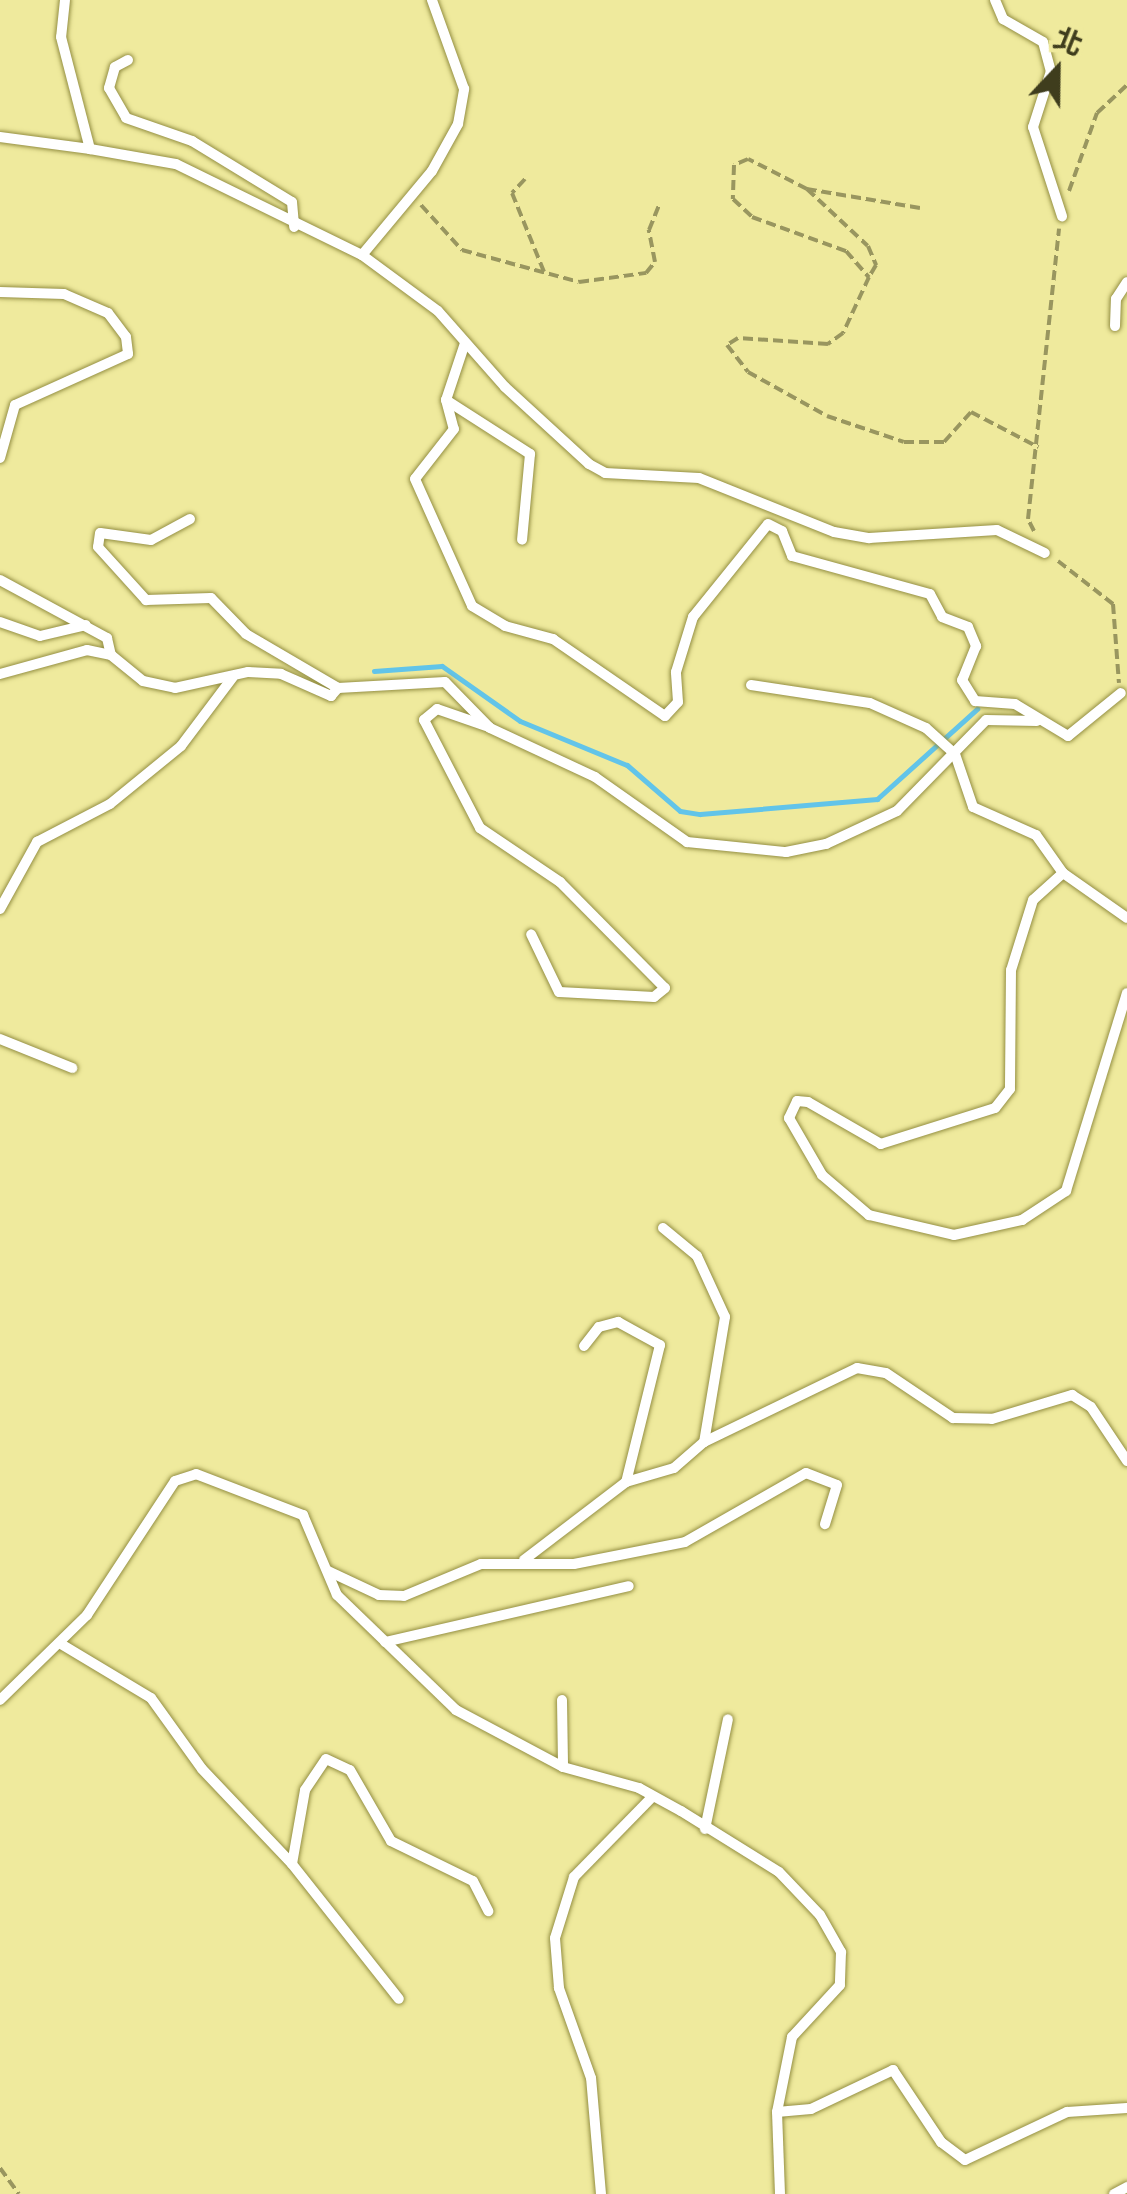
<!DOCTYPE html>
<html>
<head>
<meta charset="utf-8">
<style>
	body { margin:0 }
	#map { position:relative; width:1127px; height:2194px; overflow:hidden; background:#efea9d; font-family:"Work Sans","Noto Sans TC",sans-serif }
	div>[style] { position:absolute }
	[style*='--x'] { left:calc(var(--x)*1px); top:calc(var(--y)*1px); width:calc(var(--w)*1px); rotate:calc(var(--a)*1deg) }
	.stream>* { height:5px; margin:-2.5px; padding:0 2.5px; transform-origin:2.5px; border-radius:2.5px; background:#62c4e9 }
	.path>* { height:4px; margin-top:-2px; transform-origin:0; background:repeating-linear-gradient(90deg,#99965f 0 10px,transparent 0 15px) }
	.roads { filter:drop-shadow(0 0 2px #948f43) drop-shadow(0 0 2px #948f43) }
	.service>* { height:10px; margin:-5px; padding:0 5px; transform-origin:5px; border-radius:5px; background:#fff }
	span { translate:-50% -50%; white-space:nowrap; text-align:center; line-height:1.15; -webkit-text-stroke:8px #efea9d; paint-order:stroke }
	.north { position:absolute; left:1007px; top:20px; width:100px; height:100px; -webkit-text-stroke:8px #efea9d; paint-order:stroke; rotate:22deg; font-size:28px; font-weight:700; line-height:40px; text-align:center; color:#3f3d1d }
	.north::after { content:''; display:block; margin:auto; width:35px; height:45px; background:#3f3d1d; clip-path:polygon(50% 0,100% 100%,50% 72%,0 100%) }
</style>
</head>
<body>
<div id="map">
	<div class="stream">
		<i style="--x:374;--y:671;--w:68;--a:-4.2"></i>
		<i style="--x:442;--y:666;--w:95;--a:35.2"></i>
		<i style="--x:520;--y:721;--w:116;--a:22.4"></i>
		<i style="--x:627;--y:765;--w:70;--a:41"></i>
		<i style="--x:680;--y:811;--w:20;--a:9"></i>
		<i style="--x:700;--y:814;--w:178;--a:-4.8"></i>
		<i style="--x:877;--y:799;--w:135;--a:-42"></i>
	</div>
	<div class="path">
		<i style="--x:525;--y:179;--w:19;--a:133"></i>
		<i style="--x:512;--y:193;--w:85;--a:67.9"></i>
		<i style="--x:807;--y:189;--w:83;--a:43.1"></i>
		<i style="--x:868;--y:246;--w:21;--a:67"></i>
		<i style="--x:876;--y:265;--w:14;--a:120"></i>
		<i style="--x:1069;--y:191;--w:83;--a:-70.3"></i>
		<i style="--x:1097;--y:113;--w:41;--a:-43"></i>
		<i style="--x:421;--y:205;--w:61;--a:47.7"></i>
		<i style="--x:462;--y:250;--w:121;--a:15.3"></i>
		<i style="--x:579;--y:282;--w:68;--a:-7.7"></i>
		<i style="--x:646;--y:273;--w:14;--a:-51"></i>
		<i style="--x:655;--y:262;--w:33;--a:-101"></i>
		<i style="--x:649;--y:230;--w:27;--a:-68"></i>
		<i style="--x:920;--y:208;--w:115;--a:-170.5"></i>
		<i style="--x:807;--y:189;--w:66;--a:-153"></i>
		<i style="--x:748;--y:159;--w:15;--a:157"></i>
		<i style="--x:734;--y:165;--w:34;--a:92"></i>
		<i style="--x:733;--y:199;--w:26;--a:43"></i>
		<i style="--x:752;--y:217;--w:100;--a:19.9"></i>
		<i style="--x:846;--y:251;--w:35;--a:49"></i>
		<i style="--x:869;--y:277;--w:62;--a:114.9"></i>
		<i style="--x:843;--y:333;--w:19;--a:144"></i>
		<i style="--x:828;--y:344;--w:90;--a:-176.2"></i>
		<i style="--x:738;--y:338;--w:13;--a:148"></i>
		<i style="--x:727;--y:345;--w:34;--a:52"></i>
		<i style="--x:748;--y:372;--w:90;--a:29.1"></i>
		<i style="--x:827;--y:416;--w:81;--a:18.7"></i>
		<i style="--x:904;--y:442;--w:40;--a:0"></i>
		<i style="--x:944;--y:442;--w:40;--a:-48"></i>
		<i style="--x:971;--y:412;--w:76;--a:27.6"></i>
		<i style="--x:1034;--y:531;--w:13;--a:-117"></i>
		<i style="--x:1028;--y:519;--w:292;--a:-83.9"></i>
		<i style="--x:1058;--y:561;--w:70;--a:38"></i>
		<i style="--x:1113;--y:604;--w:79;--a:85.7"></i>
		<i style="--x:0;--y:2168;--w:32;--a:54"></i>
	</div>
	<div class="roads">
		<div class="service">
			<i style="--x:65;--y:0;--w:37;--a:96"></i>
			<i style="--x:61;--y:37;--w:116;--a:75.5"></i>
			<i style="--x:90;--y:149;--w:87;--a:9.9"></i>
			<i style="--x:176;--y:164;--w:207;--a:26.1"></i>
			<i style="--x:362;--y:255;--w:94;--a:36.4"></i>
			<i style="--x:438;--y:311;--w:101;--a:48.6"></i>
			<i style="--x:505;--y:387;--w:114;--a:42.5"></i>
			<i style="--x:589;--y:464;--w:18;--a:29"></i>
			<i style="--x:605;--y:473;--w:94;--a:3"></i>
			<i style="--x:699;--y:478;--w:145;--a:21.8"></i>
			<i style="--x:834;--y:532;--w:36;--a:10"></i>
			<i style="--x:869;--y:538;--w:128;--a:-3.6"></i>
			<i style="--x:997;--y:530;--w:53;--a:25.6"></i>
			<i style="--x:995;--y:0;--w:21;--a:67"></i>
			<i style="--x:1003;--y:19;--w:46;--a:29.9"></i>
			<i style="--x:1043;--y:42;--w:30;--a:75"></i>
			<i style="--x:1051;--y:71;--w:59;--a:107.8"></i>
			<i style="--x:1033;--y:127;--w:94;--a:72"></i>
			<i style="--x:128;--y:60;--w:15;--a:152"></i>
			<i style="--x:115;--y:67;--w:22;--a:106"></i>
			<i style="--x:109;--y:88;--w:34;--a:60"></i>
			<i style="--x:126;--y:118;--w:70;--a:19.2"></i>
			<i style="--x:192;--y:141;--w:117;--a:31.4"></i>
			<i style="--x:292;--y:202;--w:25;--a:85"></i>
			<i style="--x:0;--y:137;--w:91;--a:7.6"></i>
			<i style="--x:362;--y:255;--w:109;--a:-50.2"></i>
			<i style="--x:432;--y:171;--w:54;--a:-61"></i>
			<i style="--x:458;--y:124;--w:36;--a:-80"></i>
			<i style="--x:464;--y:89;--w:95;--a:-109.8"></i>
			<i style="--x:0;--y:292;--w:64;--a:1.8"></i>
			<i style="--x:64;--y:294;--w:48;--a:23.4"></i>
			<i style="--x:108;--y:313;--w:30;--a:53"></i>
			<i style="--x:126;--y:337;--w:17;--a:83"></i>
			<i style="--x:128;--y:354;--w:124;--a:155.7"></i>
			<i style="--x:15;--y:405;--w:55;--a:105.8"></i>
			<i style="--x:1115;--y:326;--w:27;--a:-88"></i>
			<i style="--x:1116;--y:299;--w:20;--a:-57"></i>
			<i style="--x:465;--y:343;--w:60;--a:108.4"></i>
			<i style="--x:446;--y:400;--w:30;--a:75"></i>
			<i style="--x:454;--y:429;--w:63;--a:128"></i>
			<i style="--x:415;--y:479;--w:139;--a:65.8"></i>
			<i style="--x:472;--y:606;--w:39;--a:31"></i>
			<i style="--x:505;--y:626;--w:50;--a:15.2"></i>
			<i style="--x:553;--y:639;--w:136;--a:34.5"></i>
			<i style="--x:665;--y:716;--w:19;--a:-47"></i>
			<i style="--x:678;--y:702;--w:30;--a:-94"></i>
			<i style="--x:676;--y:672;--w:58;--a:-72.8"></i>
			<i style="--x:693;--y:617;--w:119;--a:-51.1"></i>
			<i style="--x:768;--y:524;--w:16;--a:27"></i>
			<i style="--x:782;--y:531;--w:27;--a:68"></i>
			<i style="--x:792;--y:556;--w:143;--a:15.4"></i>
			<i style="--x:930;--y:594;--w:26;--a:62"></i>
			<i style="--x:942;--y:617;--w:28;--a:21"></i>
			<i style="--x:968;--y:627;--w:21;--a:67"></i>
			<i style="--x:976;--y:646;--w:37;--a:112"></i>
			<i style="--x:962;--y:680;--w:25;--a:58"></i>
			<i style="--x:975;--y:701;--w:40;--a:4.3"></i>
			<i style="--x:1015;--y:704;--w:62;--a:31.1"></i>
			<i style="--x:1068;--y:736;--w:68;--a:-39.1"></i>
			<i style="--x:446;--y:400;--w:100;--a:32.7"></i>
			<i style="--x:530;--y:454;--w:86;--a:95.3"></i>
			<i style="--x:190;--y:519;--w:44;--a:151.7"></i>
			<i style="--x:151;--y:540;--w:51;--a:-172.2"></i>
			<i style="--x:100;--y:533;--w:14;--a:98"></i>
			<i style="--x:98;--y:547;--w:72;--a:47.8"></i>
			<i style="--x:146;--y:600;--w:65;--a:-1.8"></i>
			<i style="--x:211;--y:598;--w:50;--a:45.8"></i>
			<i style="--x:246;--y:634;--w:107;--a:30.4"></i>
			<i style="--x:338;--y:688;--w:107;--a:-3.2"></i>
			<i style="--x:445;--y:682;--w:64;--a:45.6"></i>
			<i style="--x:490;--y:728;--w:116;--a:25"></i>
			<i style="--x:595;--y:777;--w:113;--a:35.2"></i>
			<i style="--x:687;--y:842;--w:100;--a:5.8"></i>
			<i style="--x:786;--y:852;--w:41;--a:-11.3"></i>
			<i style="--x:826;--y:844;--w:78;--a:-24.9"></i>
			<i style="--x:897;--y:811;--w:127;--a:-45.6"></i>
			<i style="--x:986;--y:720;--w:51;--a:1.1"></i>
			<i style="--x:0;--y:580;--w:122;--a:28.5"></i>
			<i style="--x:107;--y:638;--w:17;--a:77"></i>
			<i style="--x:111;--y:655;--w:41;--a:39.1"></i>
			<i style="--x:143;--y:681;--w:33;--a:12"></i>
			<i style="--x:175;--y:688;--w:75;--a:-12.4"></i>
			<i style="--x:248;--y:672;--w:33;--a:3"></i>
			<i style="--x:281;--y:674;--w:55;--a:23.7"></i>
			<i style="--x:331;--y:696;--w:11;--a:-49"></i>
			<i style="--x:0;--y:622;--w:42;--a:19.3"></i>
			<i style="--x:40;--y:636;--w:47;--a:-13.4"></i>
			<i style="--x:0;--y:674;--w:90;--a:-15.4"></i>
			<i style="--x:87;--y:650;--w:25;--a:12"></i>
			<i style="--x:751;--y:685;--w:120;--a:8.6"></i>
			<i style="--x:870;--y:703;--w:61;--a:24.1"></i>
			<i style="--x:926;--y:728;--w:39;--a:42"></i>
			<i style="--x:955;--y:754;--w:56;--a:71.2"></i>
			<i style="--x:973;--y:807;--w:69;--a:24"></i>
			<i style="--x:1036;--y:835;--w:47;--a:54.6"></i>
			<i style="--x:1063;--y:873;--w:78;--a:35.1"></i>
			<i style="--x:489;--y:727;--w:55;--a:-160.9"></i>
			<i style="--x:437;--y:709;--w:17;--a:140"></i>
			<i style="--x:424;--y:720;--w:122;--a:62.6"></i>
			<i style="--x:480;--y:828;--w:97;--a:34"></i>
			<i style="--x:560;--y:882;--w:149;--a:45.3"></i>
			<i style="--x:665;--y:988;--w:14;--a:141"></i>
			<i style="--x:654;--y:997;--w:95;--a:-177"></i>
			<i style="--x:559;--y:992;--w:64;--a:-115.8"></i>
			<i style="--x:1063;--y:873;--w:40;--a:138"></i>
			<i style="--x:1033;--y:900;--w:73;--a:107.4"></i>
			<i style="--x:1011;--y:970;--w:119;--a:90.5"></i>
			<i style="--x:1010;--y:1089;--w:24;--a:128"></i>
			<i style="--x:995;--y:1108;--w:120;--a:162.5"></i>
			<i style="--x:881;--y:1144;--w:84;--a:-150.1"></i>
			<i style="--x:808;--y:1102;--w:11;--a:-175"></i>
			<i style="--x:797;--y:1101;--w:19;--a:115"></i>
			<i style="--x:789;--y:1118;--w:66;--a:59.9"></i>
			<i style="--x:822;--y:1175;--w:62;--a:40.4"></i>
			<i style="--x:869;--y:1215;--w:87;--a:13.2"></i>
			<i style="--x:954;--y:1235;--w:70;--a:-12.4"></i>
			<i style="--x:1022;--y:1220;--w:53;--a:-33.4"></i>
			<i style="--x:1066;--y:1191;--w:207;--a:-72.9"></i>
			<i style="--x:0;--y:909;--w:77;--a:-61.1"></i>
			<i style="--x:37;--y:842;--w:82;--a:-27.5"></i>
			<i style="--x:110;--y:804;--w:92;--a:-39.2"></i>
			<i style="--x:181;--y:746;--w:86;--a:-53"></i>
			<i style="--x:0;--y:1039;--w:78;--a:21.9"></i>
			<i style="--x:663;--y:1228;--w:44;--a:39.5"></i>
			<i style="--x:697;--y:1256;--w:67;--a:65.3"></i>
			<i style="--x:725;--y:1317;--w:127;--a:99.5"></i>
			<i style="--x:704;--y:1442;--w:170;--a:-25.8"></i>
			<i style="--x:857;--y:1368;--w:29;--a:10"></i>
			<i style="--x:886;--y:1373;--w:81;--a:33.9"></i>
			<i style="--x:953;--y:1418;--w:39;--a:1"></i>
			<i style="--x:992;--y:1419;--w:84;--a:-16.7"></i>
			<i style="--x:1072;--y:1395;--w:22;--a:32"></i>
			<i style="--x:1091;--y:1407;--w:65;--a:56.3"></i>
			<i style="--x:584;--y:1346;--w:24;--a:-52"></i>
			<i style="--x:599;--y:1327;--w:20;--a:-15"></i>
			<i style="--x:618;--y:1322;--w:48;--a:28.7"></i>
			<i style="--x:660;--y:1345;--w:141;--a:103.9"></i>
			<i style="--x:626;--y:1482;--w:50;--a:-16.3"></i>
			<i style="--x:674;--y:1468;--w:40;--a:-41"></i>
			<i style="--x:524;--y:1560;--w:128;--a:-37.4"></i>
			<i style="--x:328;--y:1571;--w:56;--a:25.2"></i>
			<i style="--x:379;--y:1595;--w:25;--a:2"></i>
			<i style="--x:404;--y:1596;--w:83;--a:-22.6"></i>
			<i style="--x:481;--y:1564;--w:93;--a:0"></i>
			<i style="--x:574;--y:1564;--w:113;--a:-11.2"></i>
			<i style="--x:685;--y:1542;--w:139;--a:-29.7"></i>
			<i style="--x:806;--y:1473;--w:33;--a:21"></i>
			<i style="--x:837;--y:1485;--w:41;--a:107.1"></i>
			<i style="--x:385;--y:1642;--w:250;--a:-12.9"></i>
			<i style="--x:61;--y:1644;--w:105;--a:31"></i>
			<i style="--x:151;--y:1698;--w:87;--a:54.3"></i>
			<i style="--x:202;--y:1769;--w:131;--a:46.5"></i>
			<i style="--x:292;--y:1864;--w:75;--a:-80"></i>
			<i style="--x:305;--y:1790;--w:37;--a:-56"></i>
			<i style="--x:326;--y:1759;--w:26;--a:25"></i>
			<i style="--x:350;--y:1770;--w:82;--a:60"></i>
			<i style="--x:391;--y:1841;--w:91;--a:26"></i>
			<i style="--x:473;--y:1881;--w:34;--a:63"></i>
			<i style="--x:0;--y:1700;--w:122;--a:-44.3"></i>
			<i style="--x:87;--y:1615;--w:160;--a:-56.7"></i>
			<i style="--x:175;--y:1481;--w:22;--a:-18"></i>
			<i style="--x:196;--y:1474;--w:115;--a:21"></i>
			<i style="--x:303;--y:1515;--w:87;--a:67"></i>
			<i style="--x:337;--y:1595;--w:165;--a:44"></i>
			<i style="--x:456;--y:1710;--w:121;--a:28"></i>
			<i style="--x:563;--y:1767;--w:79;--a:15.4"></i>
			<i style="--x:639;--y:1788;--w:48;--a:28.7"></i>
			<i style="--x:681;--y:1811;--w:115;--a:31.9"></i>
			<i style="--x:779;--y:1872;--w:59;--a:46.4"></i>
			<i style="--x:820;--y:1915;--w:43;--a:60.4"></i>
			<i style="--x:841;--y:1952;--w:33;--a:92"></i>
			<i style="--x:840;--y:1985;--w:71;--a:132.7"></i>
			<i style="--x:792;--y:2037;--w:76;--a:101.3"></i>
			<i style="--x:777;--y:2112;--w:34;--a:-5"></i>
			<i style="--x:811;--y:2109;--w:91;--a:-25.4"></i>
			<i style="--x:893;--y:2070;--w:87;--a:56.3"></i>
			<i style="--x:941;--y:2142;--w:30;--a:37"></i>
			<i style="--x:965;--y:2160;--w:113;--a:-25.2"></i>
			<i style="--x:1067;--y:2112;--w:60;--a:-3.8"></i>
			<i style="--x:562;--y:1700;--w:67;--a:89.1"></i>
			<i style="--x:705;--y:1829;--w:112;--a:-78.2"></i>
			<i style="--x:292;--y:1864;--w:172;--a:51.6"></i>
			<i style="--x:777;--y:2112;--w:82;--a:87.9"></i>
			<i style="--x:601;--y:2194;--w:116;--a:-94.9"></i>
			<i style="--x:591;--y:2078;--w:96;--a:-109.6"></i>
			<i style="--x:559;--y:1988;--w:50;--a:-94.6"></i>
			<i style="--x:555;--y:1938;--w:64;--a:-72.7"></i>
			<i style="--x:574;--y:1877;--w:109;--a:-45.7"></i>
			<i style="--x:1114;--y:2194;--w:15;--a:-28"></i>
		</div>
	</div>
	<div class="north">北</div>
</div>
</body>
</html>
